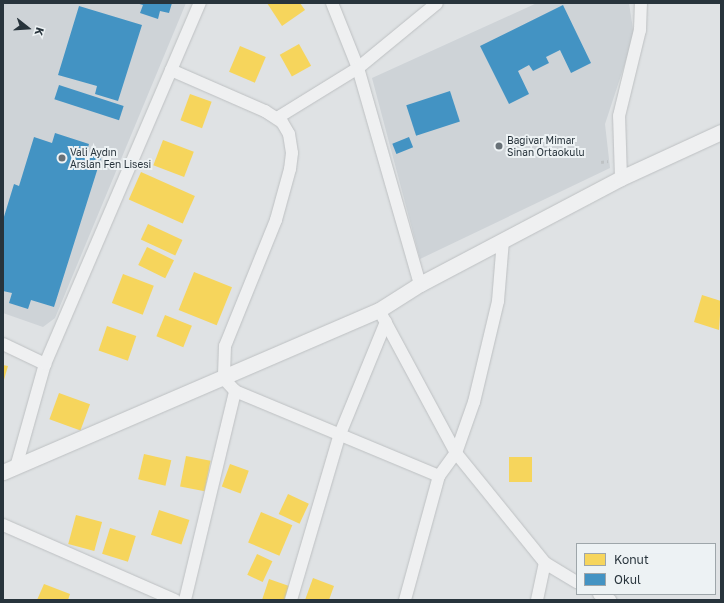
<!DOCTYPE html>
<html>
<head>
<meta charset="utf-8">
<style>
	body { margin:0 }
	#map { position:relative; width:724px; height:603px; overflow:hidden; background:#dfe2e4; font-family:"Golos Text",sans-serif }
	div>[style] { position:absolute }
	[style*='--x'] { left:calc(var(--x)*1px); top:calc(var(--y)*1px); width:calc(var(--w)*1px); rotate:calc(var(--a)*1deg) }
	.built>* { inset:0; background:#ced3d7 }
	.homes>* { inset:0; background:#f6d55c; transform-origin:0 0 }
	.schools>* { inset:0; background:#4393c3; transform-origin:0 0 }
	.path>* { height:2.5px; margin-top:-1.25px; transform-origin:0; background:repeating-linear-gradient(90deg,#bec2c4 0 3px,transparent 0 6px) }
	.roads { filter:drop-shadow(0 0 1px #bdc0c2) drop-shadow(0 0 1px #bdc0c2) }
	.minor>* { height:12px; margin:-6px; padding:0 6px; transform-origin:6px; border-radius:6px; background:#eff0f1 }
	.tertiary>* { height:15px; margin:-7.5px; padding:0 7.5px; transform-origin:7.5px; border-radius:7.5px; background:#eff0f1 }
	.dots>* { width:11px; height:11px; translate:-50% -50%; box-sizing:border-box; border:2px solid #edf2f4; border-radius:50% }
	span { translate:-50% -50%; white-space:nowrap; text-align:center; line-height:1.15; -webkit-text-stroke:4px #edf2f4; paint-order:stroke }
	.poi-label { font-size:10px; color:#28343c }
	.left { translate:0 -50%; text-align:left }
	.frame { position:absolute; inset:0; border:4px solid #28343c; pointer-events:none }
	.legend { position:absolute; left:576px; top:543px; width:140px; height:52px; box-sizing:border-box; background:#edf2f4; border:1px solid #9ea6aa; margin:0; padding:5px 7px; list-style:none; font-size:12px; color:#28343c }
	.legend li { display:flex; align-items:center; gap:8px; height:20px }
	.legend b { width:20px; border:1px solid #9ea6aa }
	.north { position:absolute; left:8px; top:8px; width:40px; height:40px; -webkit-text-stroke:3px #edf2f4; paint-order:stroke; rotate:107deg; font-size:11px; font-weight:700; line-height:16px; text-align:center; color:#28343c }
	.north::after { content:''; display:block; margin:auto; width:14px; height:18px; background:#28343c; clip-path:polygon(50% 0,100% 100%,50% 72%,0 100%) }
</style>
</head>
<body>
<div id="map">
	<div class="built">
		<i style="clip-path:polygon(3px 3px,186px 3px,55px 318px,43px 327px,3px 313px)"></i>
		<i style="clip-path:polygon(537px 3px,629px 3px,634px 36px,605px 124px,610px 168px,420px 259px,372px 78px)"></i>
	</div>
	<div class="homes">
		<i style="clip-path:polygon(267px 3px,300px 3px,305px 10px,282px 26px)"></i>
		<i style="left:299px;top:44px;width:25px;height:22px;rotate:61deg"></i>
		<i style="left:240px;top:46px;width:28px;height:28px;rotate:23deg"></i>
		<i style="left:190px;top:94px;width:23px;height:28px;rotate:20deg"></i>
		<i style="left:163px;top:140px;width:33px;height:27px;rotate:21deg"></i>
		<i style="left:141px;top:172px;width:59px;height:30px;rotate:24deg"></i>
		<i style="left:148px;top:224px;width:38px;height:17px;rotate:25deg"></i>
		<i style="left:147px;top:247px;width:30px;height:20px;rotate:26deg"></i>
		<i style="left:194px;top:272px;width:41px;height:41px;rotate:22deg"></i>
		<i style="left:123px;top:274px;width:33px;height:31px;rotate:21deg"></i>
		<i style="clip-path:polygon(702px 295px,721px 301px,719px 330px,694px 322px)"></i>
		<i style="left:165px;top:315px;width:29px;height:23px;rotate:22deg"></i>
		<i style="left:107px;top:326px;width:31px;height:26px;rotate:19deg"></i>
		<i style="clip-path:polygon(3px 365px,8px 366px,3px 383px)"></i>
		<i style="left:59px;top:393px;width:33px;height:28px;rotate:20deg"></i>
		<i style="left:144px;top:454px;width:28px;height:26px;rotate:13deg"></i>
		<i style="left:186px;top:456px;width:25px;height:31px;rotate:11deg"></i>
		<i style="left:509px;top:457px;width:23px;height:25px"></i>
		<i style="left:230px;top:464px;width:20px;height:24px;rotate:20deg"></i>
		<i style="left:288px;top:494px;width:23px;height:22px;rotate:25deg"></i>
		<i style="left:159px;top:510px;width:32px;height:26px;rotate:18deg"></i>
		<i style="left:261px;top:512px;width:34px;height:33px;rotate:23deg"></i>
		<i style="left:76px;top:515px;width:27px;height:30px;rotate:15deg"></i>
		<i style="left:110px;top:528px;width:27px;height:27px;rotate:17deg"></i>
		<i style="left:257px;top:554px;width:17px;height:23px;rotate:25deg"></i>
		<i style="clip-path:polygon(313px 578px,334px 586px,329px 600px,305px 600px)"></i>
		<i style="clip-path:polygon(269px 579px,289px 586px,284px 600px,262px 600px)"></i>
		<i style="clip-path:polygon(44px 584px,70px 594px,68px 600px,37px 600px)"></i>
	</div>
	<div class="schools">
		<i style="clip-path:polygon(136px 3px,172px 3px,169px 13px,160px 11px,158px 19px,140px 13px,143px 5px)"></i>
		<i style="clip-path:polygon(563px 5px,591px 63px,571px 73px,560px 50px,546px 57px,549px 63px,533px 71px,529px 65px,518px 71px,529px 94px,509px 104px,480px 46px)"></i>
		<i style="clip-path:polygon(79px 6px,142px 25px,118px 101px,95px 94px,97px 86px,58px 75px)"></i>
		<i style="left:59px;top:85px;width:68px;height:15px;rotate:18deg"></i>
		<i style="left:450px;top:91px;width:32px;height:46px;rotate:72deg"></i>
		<i style="clip-path:polygon(55px 133px,89px 144px,86px 154px,101px 158px,54px 307px,31px 300px,28px 309px,9px 303px,12px 293px,3px 291px,3px 220px,14px 184px,19px 186px,34px 137px,52px 143px)"></i>
		<i style="left:409px;top:137px;width:11px;height:18px;rotate:68deg"></i>
	</div>
	<div class="path">
		<i style="--x:601;--y:162;--w:7;--a:-8"></i>
	</div>
	<div class="roads">
		<div class="minor">
			<i style="--x:332;--y:3;--w:70;--a:68.2"></i>
			<i style="--x:358;--y:68;--w:225;--a:74"></i>
			<i style="--x:171;--y:70;--w:103;--a:23.6"></i>
			<i style="--x:265;--y:111;--w:20;--a:33"></i>
			<i style="--x:282;--y:122;--w:14;--a:60"></i>
			<i style="--x:289;--y:134;--w:19;--a:81"></i>
			<i style="--x:292;--y:153;--w:16;--a:97"></i>
			<i style="--x:290;--y:169;--w:53;--a:105.4"></i>
			<i style="--x:276;--y:220;--w:136;--a:112"></i>
			<i style="--x:225;--y:346;--w:33;--a:92"></i>
			<i style="--x:224;--y:379;--w:16;--a:47"></i>
			<i style="--x:235;--y:391;--w:221;--a:22.6"></i>
			<i style="--x:439;--y:476;--w:29;--a:-54"></i>
			<i style="--x:456;--y:453;--w:54;--a:-70.6"></i>
			<i style="--x:474;--y:402;--w:104;--a:-76.6"></i>
			<i style="--x:498;--y:301;--w:61;--a:-85.3"></i>
			<i style="--x:277;--y:118;--w:95;--a:-31.7"></i>
			<i style="--x:358;--y:68;--w:102;--a:-39.4"></i>
			<i style="--x:621;--y:178;--w:62;--a:-91.8"></i>
			<i style="--x:619;--y:116;--w:89;--a:-76.3"></i>
			<i style="--x:640;--y:30;--w:27;--a:-88"></i>
			<i style="--x:379;--y:310;--w:162;--a:61.7"></i>
			<i style="--x:456;--y:453;--w:141;--a:51"></i>
			<i style="--x:545;--y:563;--w:37;--a:31"></i>
			<i style="--x:3;--y:344;--w:47;--a:25.5"></i>
			<i style="--x:16;--y:467;--w:107;--a:-74.3"></i>
			<i style="--x:45;--y:364;--w:393;--a:-66.8"></i>
			<i style="--x:3;--y:525;--w:188;--a:23.6"></i>
			<i style="--x:599;--y:594;--w:13;--a:29"></i>
			<i style="--x:185;--y:600;--w:215;--a:-76.5"></i>
			<i style="--x:291;--y:600;--w:173;--a:-73.6"></i>
			<i style="--x:340;--y:434;--w:121;--a:-67.7"></i>
			<i style="--x:405;--y:600;--w:129;--a:-74.7"></i>
			<i style="--x:537;--y:600;--w:38;--a:-78"></i>
		</div>
		<div class="tertiary">
			<i style="--x:3;--y:472;--w:409;--a:-23.3"></i>
			<i style="--x:379;--y:310;--w:49;--a:-32.4"></i>
			<i style="--x:420;--y:284;--w:227;--a:-27.8"></i>
			<i style="--x:621;--y:178;--w:110;--a:-24.7"></i>
		</div>
	</div>
	<div class="dots">
		<i style="left:499px;top:146px;background:#687177"></i>
		<i style="left:62px;top:158px;background:#687177"></i>
	</div>
	<div class="poi-label">
		<span class="left" style="left:507px;top:146px">Bagivar Mimar<br>Sinan Ortaokulu</span>
		<span class="left" style="left:70px;top:158px">Vali Aydın<br>Arslan Fen Lisesi</span>
	</div>
	<div class="frame"></div>
	<ul class="legend">
	<li><b style="height:11px;background:#f6d55c"></b>Konut</li>
	<li><b style="height:11px;background:#4393c3"></b>Okul</li>
	</ul>
	<div class="north">K</div>
</div>
</body>
</html>
